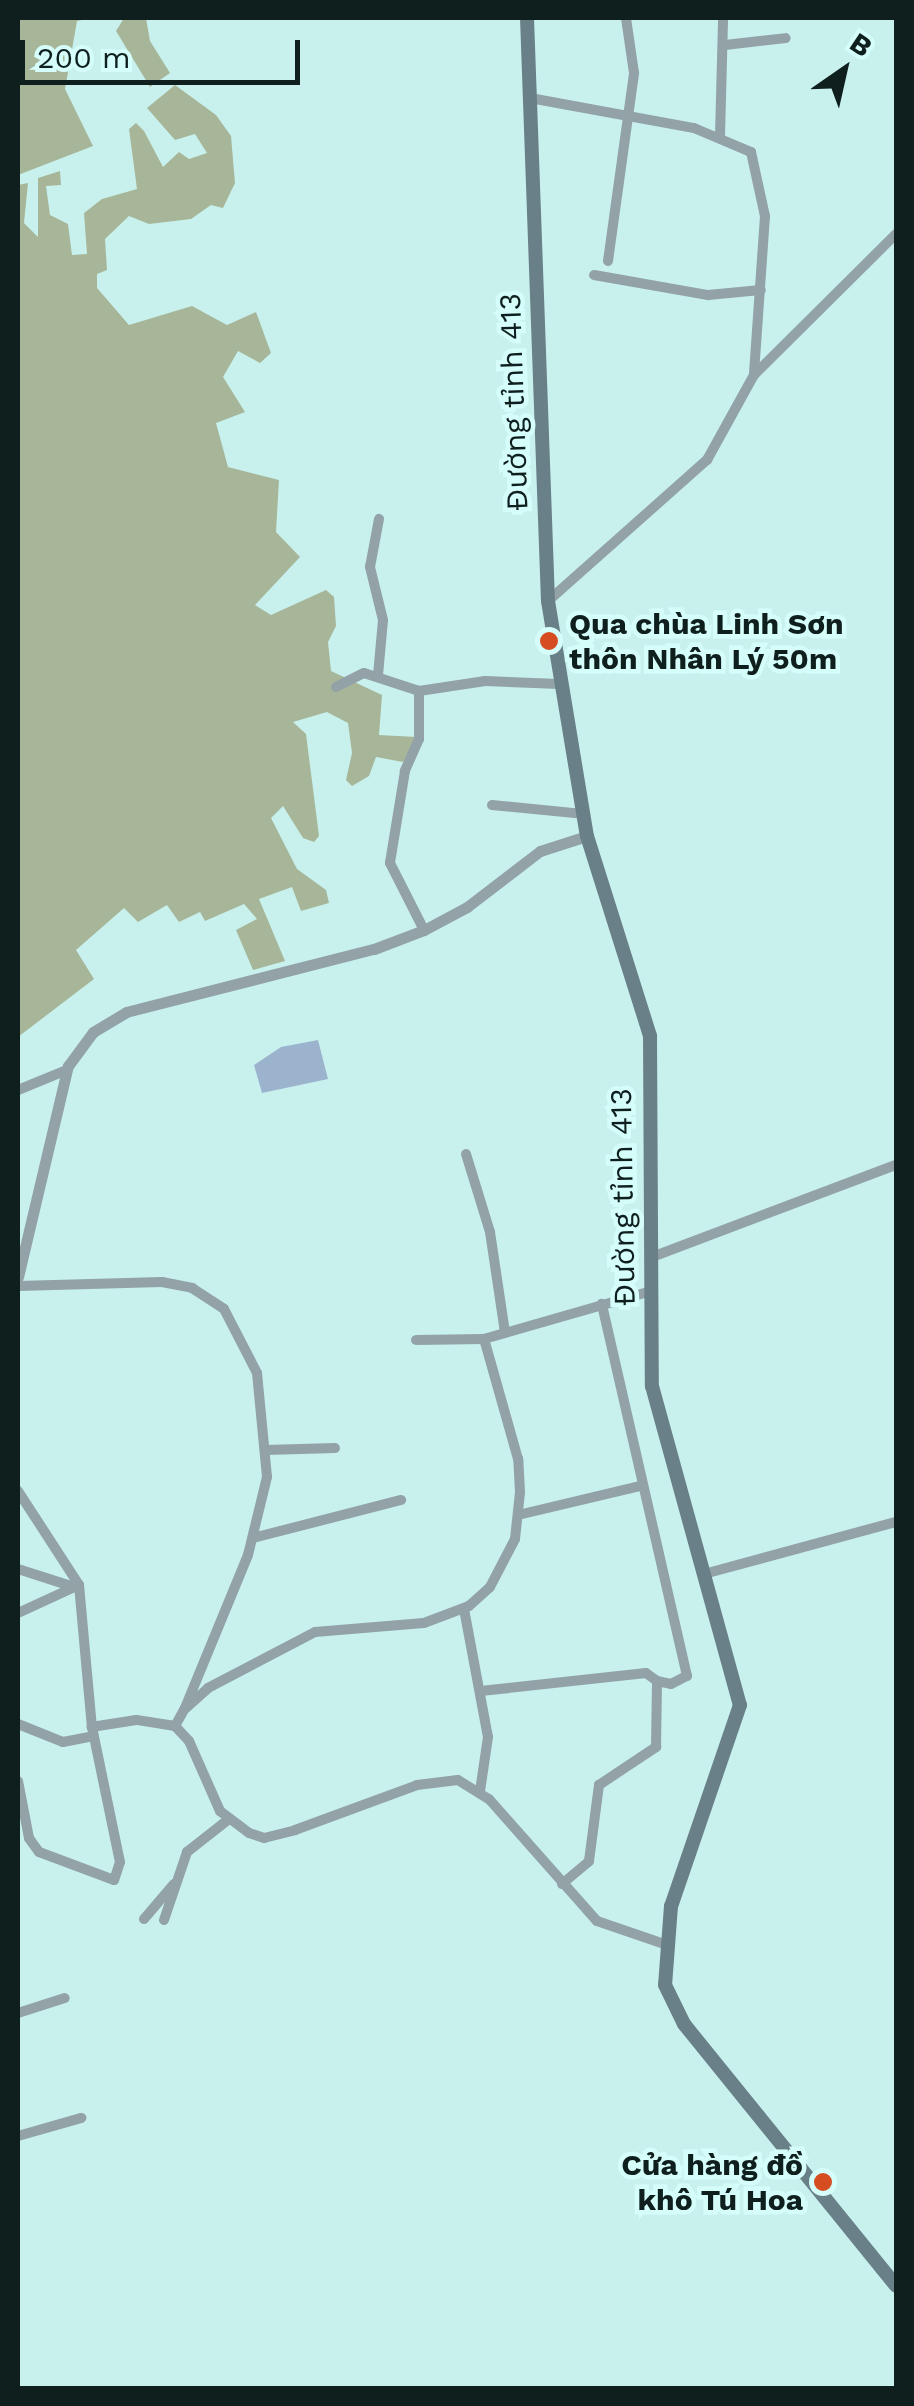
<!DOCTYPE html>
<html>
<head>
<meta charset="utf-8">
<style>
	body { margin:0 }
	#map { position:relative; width:914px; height:2406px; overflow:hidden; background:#c8f1ee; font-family:"Work Sans",sans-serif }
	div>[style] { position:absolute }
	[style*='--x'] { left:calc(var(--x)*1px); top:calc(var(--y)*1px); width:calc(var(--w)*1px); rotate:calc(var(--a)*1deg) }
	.forest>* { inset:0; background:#a7b698 }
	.water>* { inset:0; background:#9cb3cd }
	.minor>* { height:10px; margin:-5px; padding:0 5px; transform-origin:5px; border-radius:5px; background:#92a2a7 }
	.tertiary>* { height:11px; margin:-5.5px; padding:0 5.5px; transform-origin:5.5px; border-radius:5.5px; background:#92a2a7 }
	.secondary>* { height:14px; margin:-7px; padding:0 7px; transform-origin:7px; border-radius:7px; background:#6a8088 }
	.dots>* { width:28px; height:28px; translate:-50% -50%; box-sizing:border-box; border:5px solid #d5fefb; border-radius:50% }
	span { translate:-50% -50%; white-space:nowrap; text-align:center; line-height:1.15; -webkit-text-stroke:9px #d5fefb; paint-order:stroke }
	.street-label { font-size:30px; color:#0f1f1e }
	.poi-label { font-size:30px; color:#0f1f1e; font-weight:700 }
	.left { translate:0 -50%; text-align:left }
	.right { translate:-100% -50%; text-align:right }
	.frame { position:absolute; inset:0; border:20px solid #0f1f1e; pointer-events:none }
	.north { position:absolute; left:794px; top:20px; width:100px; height:100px; -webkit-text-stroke:8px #d5fefb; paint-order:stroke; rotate:34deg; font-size:28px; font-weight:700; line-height:40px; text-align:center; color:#0f1f1e }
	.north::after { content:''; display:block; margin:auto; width:35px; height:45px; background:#0f1f1e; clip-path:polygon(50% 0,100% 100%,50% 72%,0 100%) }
	.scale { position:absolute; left:20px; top:40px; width:280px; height:45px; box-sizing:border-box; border:5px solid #0f1f1e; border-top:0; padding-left:12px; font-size:30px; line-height:35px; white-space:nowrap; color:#0f1f1e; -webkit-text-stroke:8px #d5fefb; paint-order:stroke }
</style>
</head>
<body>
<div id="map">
	<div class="forest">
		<i style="clip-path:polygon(18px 18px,92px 18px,77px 21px,65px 89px,93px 146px,18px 175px)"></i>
		<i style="clip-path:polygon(124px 18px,146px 18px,150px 41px,170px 73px,150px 87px,116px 31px)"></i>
		<i style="clip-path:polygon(175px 85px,216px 115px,231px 136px,235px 183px,223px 208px,211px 205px,191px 219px,149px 224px,129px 216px,105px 239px,107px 270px,97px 274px,97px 288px,129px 325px,192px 306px,227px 325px,256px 312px,271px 353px,260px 363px,238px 351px,223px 377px,245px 412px,216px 423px,228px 467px,279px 480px,276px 532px,300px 557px,255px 605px,271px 615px,326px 590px,334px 597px,336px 626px,328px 642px,331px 671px,382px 695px,379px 735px,416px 737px,417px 745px,403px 762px,376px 757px,369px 776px,352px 786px,346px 780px,352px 753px,348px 723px,327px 712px,293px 722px,306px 734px,319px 836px,314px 842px,303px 838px,283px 806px,271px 818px,297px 869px,326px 890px,329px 903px,301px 911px,292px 887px,259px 899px,285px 961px,253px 970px,236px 930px,257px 919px,244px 904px,205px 921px,200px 912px,179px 922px,167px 905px,138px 922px,124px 908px,76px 950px,94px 979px,18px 1037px,18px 185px,28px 183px,24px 223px,38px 237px,38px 178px,60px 171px,61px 185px,46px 186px,50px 215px,68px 224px,72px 255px,87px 254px,84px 213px,102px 199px,137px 189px,129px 129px,136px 123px,144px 131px,163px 167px,179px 152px,189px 159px,207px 153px,195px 134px,175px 140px,147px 108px)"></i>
	</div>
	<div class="water">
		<i style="clip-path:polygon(318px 1040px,328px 1079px,262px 1093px,254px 1065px,281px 1047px)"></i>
	</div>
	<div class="minor">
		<i style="--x:725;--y:45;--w:61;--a:-6.5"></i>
		<i style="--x:530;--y:98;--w:167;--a:10.4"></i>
		<i style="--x:694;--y:128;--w:62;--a:22.8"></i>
		<i style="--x:751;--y:152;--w:66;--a:77.7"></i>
		<i style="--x:765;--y:216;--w:158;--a:94"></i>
		<i style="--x:720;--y:136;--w:118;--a:-88.5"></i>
		<i style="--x:608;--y:261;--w:190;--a:-82.1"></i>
		<i style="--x:634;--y:73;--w:56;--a:-98.3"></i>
		<i style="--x:594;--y:275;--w:116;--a:10"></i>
		<i style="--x:708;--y:295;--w:53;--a:-5.4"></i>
		<i style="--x:548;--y:601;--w:213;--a:-41.6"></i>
		<i style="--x:707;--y:460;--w:97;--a:-61.1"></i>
		<i style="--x:754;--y:375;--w:200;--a:-44.8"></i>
		<i style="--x:378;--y:675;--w:55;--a:-84.8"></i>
		<i style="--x:383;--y:620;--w:55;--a:-103.8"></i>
		<i style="--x:370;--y:567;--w:49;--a:-79.4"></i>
		<i style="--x:336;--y:687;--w:31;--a:-27"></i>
		<i style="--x:364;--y:673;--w:58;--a:18.1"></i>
		<i style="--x:419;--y:691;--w:67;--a:-8.6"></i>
		<i style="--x:485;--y:681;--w:74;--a:2.3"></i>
		<i style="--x:419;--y:691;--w:48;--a:90"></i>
		<i style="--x:419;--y:739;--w:35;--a:114"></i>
		<i style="--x:405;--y:771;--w:93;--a:99.3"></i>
		<i style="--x:390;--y:863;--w:75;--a:63.1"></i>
		<i style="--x:492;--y:805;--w:91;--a:5.6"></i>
		<i style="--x:18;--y:1090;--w:53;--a:-22.2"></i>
		<i style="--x:466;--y:1154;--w:82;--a:72.9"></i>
		<i style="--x:490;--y:1232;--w:101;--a:81.5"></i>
		<i style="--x:652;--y:1257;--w:261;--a:-20.7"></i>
		<i style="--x:18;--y:1286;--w:144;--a:-1.6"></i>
		<i style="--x:162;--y:1282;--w:31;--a:11"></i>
		<i style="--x:192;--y:1288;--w:38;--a:33"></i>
		<i style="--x:224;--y:1309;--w:72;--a:62.7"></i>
		<i style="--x:257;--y:1373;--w:104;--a:84.5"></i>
		<i style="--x:267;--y:1477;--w:80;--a:103.7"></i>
		<i style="--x:248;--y:1555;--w:165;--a:112.4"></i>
		<i style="--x:185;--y:1708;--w:21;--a:119"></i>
		<i style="--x:175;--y:1726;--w:39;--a:-171"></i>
		<i style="--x:136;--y:1720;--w:45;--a:171"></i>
		<i style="--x:416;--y:1340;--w:68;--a:-0.8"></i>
		<i style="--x:484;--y:1339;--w:174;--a:-16"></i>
		<i style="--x:265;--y:1450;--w:70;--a:-1.6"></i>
		<i style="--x:18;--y:1491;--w:112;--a:57"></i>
		<i style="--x:79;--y:1585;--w:143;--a:84.8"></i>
		<i style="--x:92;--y:1727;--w:138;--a:78.3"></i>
		<i style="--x:120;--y:1862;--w:19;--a:108"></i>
		<i style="--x:114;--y:1880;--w:80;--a:-159.5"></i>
		<i style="--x:39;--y:1852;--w:17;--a:-126"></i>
		<i style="--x:29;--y:1838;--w:58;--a:-100.9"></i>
		<i style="--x:518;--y:1515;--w:125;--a:-13.4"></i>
		<i style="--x:253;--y:1538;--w:153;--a:-14.4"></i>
		<i style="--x:18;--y:1569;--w:56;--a:17.8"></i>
		<i style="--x:704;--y:1574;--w:199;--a:-15.2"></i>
		<i style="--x:464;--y:1609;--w:130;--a:79.4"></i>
		<i style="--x:488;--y:1737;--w:55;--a:98.4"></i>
		<i style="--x:18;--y:1613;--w:67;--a:-24.7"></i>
		<i style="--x:481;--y:1691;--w:166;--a:-6.2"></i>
		<i style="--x:646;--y:1673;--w:14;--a:36"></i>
		<i style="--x:186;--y:1708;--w:30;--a:-42"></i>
		<i style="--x:208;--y:1688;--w:121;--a:-27.6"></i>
		<i style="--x:315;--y:1632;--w:109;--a:-4.7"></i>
		<i style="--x:424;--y:1623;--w:48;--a:-20.7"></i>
		<i style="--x:469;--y:1606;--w:28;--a:-42"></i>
		<i style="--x:490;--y:1587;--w:54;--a:-62.5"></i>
		<i style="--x:515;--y:1539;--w:47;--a:-83.9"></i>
		<i style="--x:520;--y:1492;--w:33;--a:-93"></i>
		<i style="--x:518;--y:1459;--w:125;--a:-105.8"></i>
		<i style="--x:18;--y:1724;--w:48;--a:21.8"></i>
		<i style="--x:63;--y:1742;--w:31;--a:-11"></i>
		<i style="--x:175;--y:1726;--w:21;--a:47"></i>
		<i style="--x:189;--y:1741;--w:77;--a:66.1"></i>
		<i style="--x:220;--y:1811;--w:36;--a:37"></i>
		<i style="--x:249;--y:1833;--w:16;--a:18"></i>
		<i style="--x:264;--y:1838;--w:32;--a:-14"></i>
		<i style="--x:295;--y:1830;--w:130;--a:-20.2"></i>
		<i style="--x:417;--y:1785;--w:41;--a:-7"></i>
		<i style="--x:458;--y:1780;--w:36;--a:32"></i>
		<i style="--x:489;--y:1799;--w:163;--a:48.5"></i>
		<i style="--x:597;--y:1921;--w:71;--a:18.9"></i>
		<i style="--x:562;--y:1884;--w:35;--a:-40"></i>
		<i style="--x:589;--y:1861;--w:77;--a:-82.5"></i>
		<i style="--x:599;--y:1785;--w:69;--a:-33.7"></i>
		<i style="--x:656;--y:1747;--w:66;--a:-89.1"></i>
		<i style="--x:657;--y:1681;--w:14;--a:12"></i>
		<i style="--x:671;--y:1684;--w:18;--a:-27"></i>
		<i style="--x:687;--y:1676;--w:382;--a:-102.9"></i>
		<i style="--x:144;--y:1919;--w:46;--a:-49.4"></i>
		<i style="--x:164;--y:1920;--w:72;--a:-71.3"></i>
		<i style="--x:187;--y:1852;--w:53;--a:-38.2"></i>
		<i style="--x:18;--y:2013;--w:49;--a:-17.7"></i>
		<i style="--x:18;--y:2136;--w:66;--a:-15.9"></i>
	</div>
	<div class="tertiary">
		<i style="--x:18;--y:1277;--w:217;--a:-76.7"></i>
		<i style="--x:68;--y:1066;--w:42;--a:-53.7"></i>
		<i style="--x:93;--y:1032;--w:39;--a:-31"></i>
		<i style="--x:126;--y:1012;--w:256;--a:-14.3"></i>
		<i style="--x:374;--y:949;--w:53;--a:-20.8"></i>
		<i style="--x:424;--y:930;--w:49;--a:-28.1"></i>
		<i style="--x:467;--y:907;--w:92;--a:-37.5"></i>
		<i style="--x:540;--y:851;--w:49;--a:-17.7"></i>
	</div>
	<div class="secondary">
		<i style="--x:527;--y:18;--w:583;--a:87.94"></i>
		<i style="--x:548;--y:601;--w:238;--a:80.6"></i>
		<i style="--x:587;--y:836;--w:210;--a:72.5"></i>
		<i style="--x:650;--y:1036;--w:350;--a:89.7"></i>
		<i style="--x:652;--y:1386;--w:331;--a:74.6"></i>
		<i style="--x:740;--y:1705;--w:213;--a:108.9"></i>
		<i style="--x:671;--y:1906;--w:79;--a:94.3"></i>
		<i style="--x:665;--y:1985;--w:43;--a:64"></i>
		<i style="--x:684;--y:2024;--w:337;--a:51"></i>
	</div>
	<div class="dots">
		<i style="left:549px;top:641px;background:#d54d20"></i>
		<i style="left:823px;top:2182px;background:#d54d20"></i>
	</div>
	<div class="street-label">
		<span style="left:514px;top:402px;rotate:-92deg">Đường tỉnh 413</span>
		<span style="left:623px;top:1197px;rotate:-91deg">Đường tỉnh 413</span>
	</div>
	<div class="poi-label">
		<span class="left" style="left:569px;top:641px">Qua chùa Linh Sơn<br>thôn Nhân Lý 50m</span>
		<span class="right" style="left:803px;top:2182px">Cửa hàng đồ<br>khô Tú Hoa</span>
	</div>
	<div class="frame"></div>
	<div class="north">B</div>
	<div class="scale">200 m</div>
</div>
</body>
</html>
